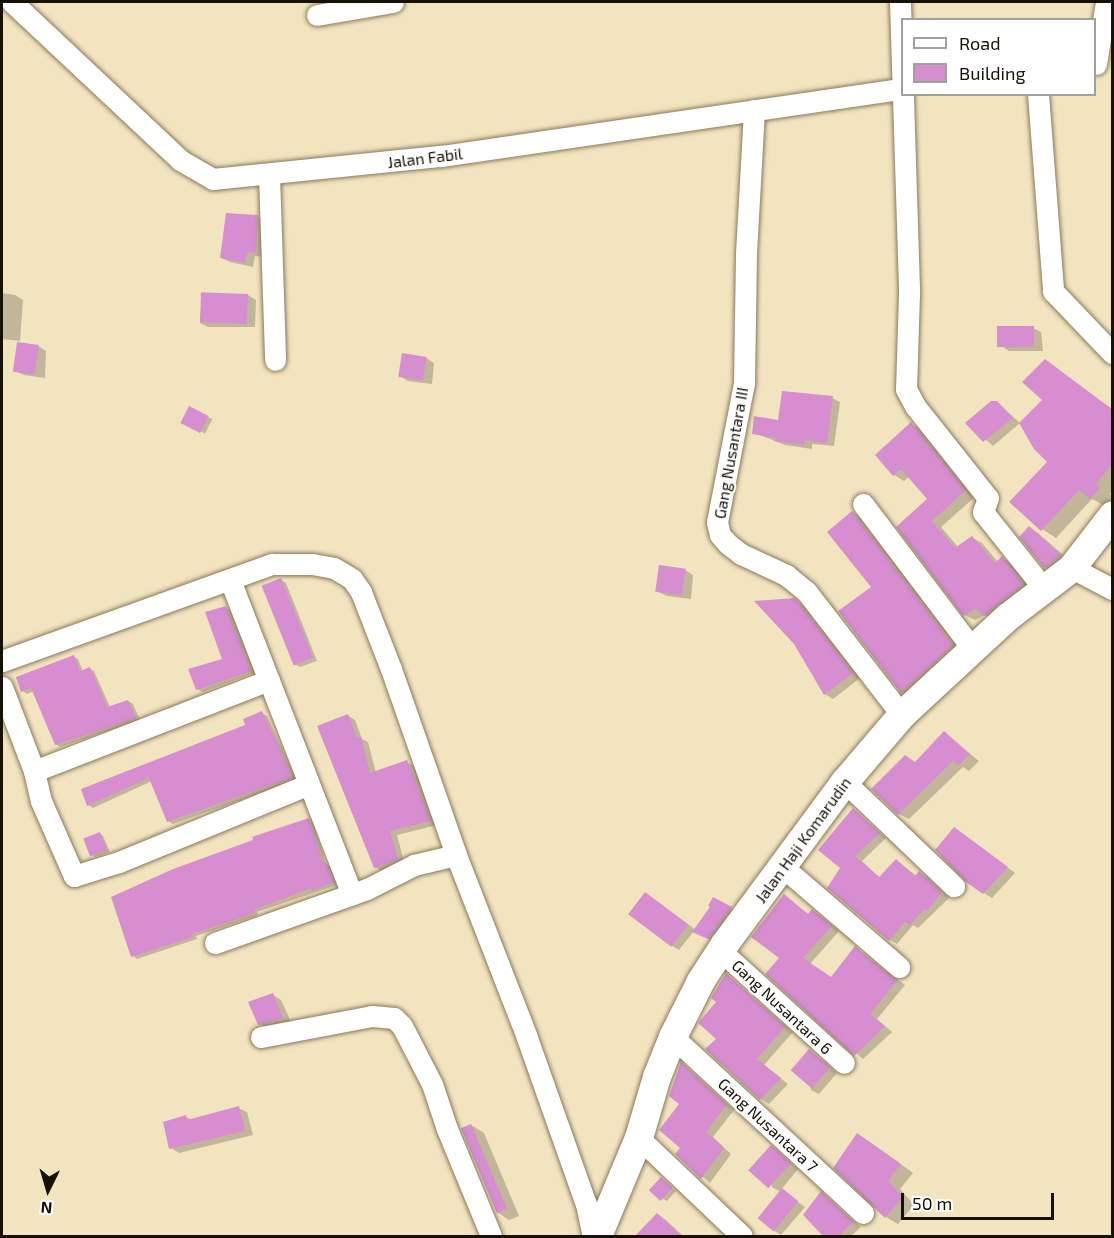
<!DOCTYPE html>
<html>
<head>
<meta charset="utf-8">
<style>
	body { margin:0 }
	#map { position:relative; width:1114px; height:1238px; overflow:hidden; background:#f3e4c0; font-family:"Exo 2",sans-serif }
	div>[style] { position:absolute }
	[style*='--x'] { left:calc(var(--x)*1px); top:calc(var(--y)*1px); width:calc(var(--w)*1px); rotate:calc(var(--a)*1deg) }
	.shadow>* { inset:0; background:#0003; transform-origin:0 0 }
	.building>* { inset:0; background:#d68ed0; transform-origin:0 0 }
	.roads { filter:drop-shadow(0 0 2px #887a5a) drop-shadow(0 0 2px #887a5a) }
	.street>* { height:21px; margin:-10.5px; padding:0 10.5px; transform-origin:10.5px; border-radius:10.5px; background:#fff }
	.secondary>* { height:28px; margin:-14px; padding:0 14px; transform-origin:14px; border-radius:14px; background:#fff }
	span { translate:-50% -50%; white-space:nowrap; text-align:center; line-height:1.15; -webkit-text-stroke:4.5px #fff; paint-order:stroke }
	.street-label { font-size:16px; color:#161105 }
	.frame { position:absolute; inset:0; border:3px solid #161105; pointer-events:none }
	.legend { position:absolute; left:901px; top:18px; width:195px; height:78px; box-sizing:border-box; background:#fff; border:2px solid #a2a09b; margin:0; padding:8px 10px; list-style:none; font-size:18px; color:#161105 }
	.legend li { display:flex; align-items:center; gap:12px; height:30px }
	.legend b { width:30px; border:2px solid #a2a09b }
	.north { position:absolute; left:18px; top:1160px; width:60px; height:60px; -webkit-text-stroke:4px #fff; paint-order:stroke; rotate:185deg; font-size:16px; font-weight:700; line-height:24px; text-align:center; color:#161105 }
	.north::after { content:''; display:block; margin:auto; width:21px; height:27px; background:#161105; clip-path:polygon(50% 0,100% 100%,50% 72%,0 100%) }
	.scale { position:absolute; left:901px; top:1193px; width:153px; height:27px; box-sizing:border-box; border:3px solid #161105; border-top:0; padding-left:8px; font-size:18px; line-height:21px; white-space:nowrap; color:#161105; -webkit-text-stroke:4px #fff; paint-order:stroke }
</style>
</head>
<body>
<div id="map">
	<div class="shadow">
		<i style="clip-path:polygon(257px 216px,265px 221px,264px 257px,255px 256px,253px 267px,230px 262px,222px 258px)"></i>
		<i style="clip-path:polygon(2px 293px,15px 295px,23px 300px,20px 341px,2px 339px)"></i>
		<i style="clip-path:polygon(248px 295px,256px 300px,255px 327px,208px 327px,200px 323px,202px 297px)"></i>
		<i style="clip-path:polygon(1033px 328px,1041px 332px,1043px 351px,1009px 351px,1001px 346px)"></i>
		<i style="clip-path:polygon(38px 346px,46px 351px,45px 378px,24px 375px,16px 371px)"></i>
		<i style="clip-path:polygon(426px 358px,434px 363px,432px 384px,408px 381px,400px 376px)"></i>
		<i style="clip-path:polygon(1045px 361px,1112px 409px,1112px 490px,1110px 494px,1112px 498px,1105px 506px,1092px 499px,1056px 538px,1042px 529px,1049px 462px,1044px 400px)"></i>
		<i style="clip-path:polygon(832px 398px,840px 402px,834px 446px,812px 444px,812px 449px,785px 445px,754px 433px)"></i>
		<i style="clip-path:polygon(997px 402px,1020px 423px,993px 446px,967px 423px)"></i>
		<i style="left:190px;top:408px;width:25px;height:16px;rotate:27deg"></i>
		<i style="clip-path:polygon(911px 424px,921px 429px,975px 497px,941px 527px,958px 547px,972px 538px,982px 543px,998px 562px,1002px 558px,1012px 564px,1033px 590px,995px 620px,985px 615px,975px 620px,964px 615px,898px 527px,929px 499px,910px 476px,904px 481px,894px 475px,877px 455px)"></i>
		<i style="clip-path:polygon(853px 513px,860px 517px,960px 650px,910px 697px,902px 692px,840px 612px,873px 588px)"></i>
		<i style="clip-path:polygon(1030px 528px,1038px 533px,1069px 560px,1053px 572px,1045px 567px,1021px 537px)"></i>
		<i style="clip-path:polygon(685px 570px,693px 575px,691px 599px,667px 596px,659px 592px)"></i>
		<i style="clip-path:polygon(281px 580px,286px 583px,317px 661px,300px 667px,295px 664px)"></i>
		<i style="clip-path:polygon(794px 600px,803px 605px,860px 678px,833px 699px,825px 694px)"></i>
		<i style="clip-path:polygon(226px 608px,232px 611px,256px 672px,203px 692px,197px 689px,224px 660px)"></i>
		<i style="clip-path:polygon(74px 657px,78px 659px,83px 672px,90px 669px,94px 671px,110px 707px,128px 701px,133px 704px,140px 720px,60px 747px,56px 744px,34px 691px,27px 694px,23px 691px)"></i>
		<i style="clip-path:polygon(262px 713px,267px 716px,297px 780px,173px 824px,168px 821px,152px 781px,93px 808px,88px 805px,247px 725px)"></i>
		<i style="clip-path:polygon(347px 715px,355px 720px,362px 739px,368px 742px,376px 773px,406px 762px,414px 766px,437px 825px,397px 835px,404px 862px,382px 871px,375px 867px)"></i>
		<i style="clip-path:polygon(944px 733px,979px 761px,969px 771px,963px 767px,909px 819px,899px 814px,916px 763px)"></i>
		<i style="clip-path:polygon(854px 810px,886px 838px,862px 861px,880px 878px,896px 861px,917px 876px,920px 873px,927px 877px,949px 898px,918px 928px,913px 925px,897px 944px,890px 940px,842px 867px)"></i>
		<i style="clip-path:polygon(309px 819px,313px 822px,326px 864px,330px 866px,337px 885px,257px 912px,258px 915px,196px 936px,197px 939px,137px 959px,133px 956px)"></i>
		<i style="clip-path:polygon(99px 833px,103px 836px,110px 852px,95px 857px,92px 855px)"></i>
		<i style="clip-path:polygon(962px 833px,1015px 873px,992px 898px,984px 893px)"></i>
		<i style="clip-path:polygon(784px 896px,809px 915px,812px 911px,820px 915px,839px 931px,810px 964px,832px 978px,856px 948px,905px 985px,877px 1019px,892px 1032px,863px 1059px,767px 974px,781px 957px)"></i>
		<i style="clip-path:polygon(714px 898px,739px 913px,717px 943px,694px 931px,679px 950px,671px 945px,654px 899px,696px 930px,712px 907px)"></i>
		<i style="clip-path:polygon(727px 975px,793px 1032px,764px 1065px,788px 1084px,769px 1104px,761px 1099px,718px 1038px,718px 1002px)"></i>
		<i style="clip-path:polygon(273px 995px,281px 1000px,291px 1022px,268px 1028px,259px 1024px)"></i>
		<i style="clip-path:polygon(810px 1050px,837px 1073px,819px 1094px,811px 1090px)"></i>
		<i style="clip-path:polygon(682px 1064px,734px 1110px,713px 1137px,731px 1154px,710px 1183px,677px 1154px,682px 1148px)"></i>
		<i style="clip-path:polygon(238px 1108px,247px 1112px,253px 1135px,179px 1153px,171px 1148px,186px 1117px,192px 1120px)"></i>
		<i style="clip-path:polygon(471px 1125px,484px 1133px,519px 1216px,509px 1220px,497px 1212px)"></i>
		<i style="clip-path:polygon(870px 1142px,913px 1173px,900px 1189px,914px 1205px,898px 1224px,886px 1217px)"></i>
		<i style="clip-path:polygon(771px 1147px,798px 1169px,781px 1190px,805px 1207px,781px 1235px,773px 1230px,781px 1192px,772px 1187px)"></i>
		<i style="clip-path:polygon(662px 1179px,676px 1191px,667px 1201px,663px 1199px)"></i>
		<i style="clip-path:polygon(821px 1193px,861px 1227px,851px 1236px,825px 1236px,805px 1215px)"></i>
		<i style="clip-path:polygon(658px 1215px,666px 1220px,683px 1236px,637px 1236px)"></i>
	</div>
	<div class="building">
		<i style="clip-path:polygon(226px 213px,258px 215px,256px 253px,247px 252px,245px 263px,220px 258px)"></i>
		<i style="left:248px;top:294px;width:30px;height:47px;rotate:92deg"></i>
		<i style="left:997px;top:326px;width:37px;height:21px"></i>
		<i style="left:17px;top:342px;width:22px;height:30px;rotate:8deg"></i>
		<i style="left:402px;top:353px;width:25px;height:24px;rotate:9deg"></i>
		<i style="clip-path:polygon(1045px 359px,1113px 410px,1113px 463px,1096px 484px,1100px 488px,1090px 499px,1079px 490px,1041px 531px,1009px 502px,1047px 462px,1034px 449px,1019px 423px,1042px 400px,1022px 382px)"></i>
		<i style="clip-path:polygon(782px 391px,833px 396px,827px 443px,805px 440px,804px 445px,775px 441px,776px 438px,752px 434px,754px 416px,778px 420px)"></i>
		<i style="clip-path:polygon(991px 401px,997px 401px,1013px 418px,983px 442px,965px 423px)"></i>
		<i style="left:189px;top:406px;width:22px;height:19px;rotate:27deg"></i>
		<i style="clip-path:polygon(911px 422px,966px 490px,932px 521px,955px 548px,972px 536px,995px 563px,1002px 556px,1024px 584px,984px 616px,976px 609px,963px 616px,896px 527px,927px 499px,901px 469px,893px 476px,875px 455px)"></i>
		<i style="clip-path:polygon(852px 511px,953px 645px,901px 693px,838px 611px,871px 587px,827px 532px)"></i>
		<i style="clip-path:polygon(1029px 526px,1061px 555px,1044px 568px,1019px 537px)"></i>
		<i style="left:659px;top:565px;width:27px;height:27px;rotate:8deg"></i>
		<i style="left:281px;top:578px;width:86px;height:21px;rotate:68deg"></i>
		<i style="clip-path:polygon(795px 598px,853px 673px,824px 695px,794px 644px,754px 601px)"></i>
		<i style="clip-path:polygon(226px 606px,251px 671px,196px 690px,188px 669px,222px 659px,205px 612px)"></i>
		<i style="clip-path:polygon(74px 655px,80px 671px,90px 667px,107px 707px,128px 700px,136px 718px,55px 745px,31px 688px,21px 692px,16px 677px)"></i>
		<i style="clip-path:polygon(262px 711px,293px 777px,167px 822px,149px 778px,87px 806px,81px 789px,245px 725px,243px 719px)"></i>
		<i style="clip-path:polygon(348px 714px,357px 738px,361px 737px,370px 773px,407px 760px,431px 821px,390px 831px,398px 859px,374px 868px,317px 726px)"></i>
		<i style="clip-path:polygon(944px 731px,970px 754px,958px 766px,953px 761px,898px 815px,871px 789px,905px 755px,915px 762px)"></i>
		<i style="clip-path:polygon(853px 808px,880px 833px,855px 856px,879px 877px,896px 859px,915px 876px,919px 871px,942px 892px,927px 911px,924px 909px,910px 925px,905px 922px,889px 941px,827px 888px,840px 868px,818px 850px)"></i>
		<i style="clip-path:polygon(309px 818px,323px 863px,326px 862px,334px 882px,312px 891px,311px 888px,254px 910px,255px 913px,192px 934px,193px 937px,131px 957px,111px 897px,173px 869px,253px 840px,252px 837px)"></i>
		<i style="clip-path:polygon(954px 827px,1008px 867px,983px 894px,966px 882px,935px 850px)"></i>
		<i style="left:100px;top:832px;width:19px;height:18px;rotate:69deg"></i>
		<i style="left:645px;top:892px;width:54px;height:28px;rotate:37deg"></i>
		<i style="clip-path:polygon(784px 894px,808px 914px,812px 909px,832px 926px,803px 958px,831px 977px,855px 946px,891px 977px,898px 980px,870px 1014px,885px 1026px,854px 1056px,765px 974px,779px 958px,751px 937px)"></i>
		<i style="clip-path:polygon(713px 897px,732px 907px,708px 939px,692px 932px,710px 907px,708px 906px)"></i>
		<i style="clip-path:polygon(726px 973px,785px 1027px,757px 1059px,781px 1078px,760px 1100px,705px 1049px,716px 1039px,698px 1023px,716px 1002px,711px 998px)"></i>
		<i style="clip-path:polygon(273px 993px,283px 1018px,258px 1025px,248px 1002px)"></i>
		<i style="left:809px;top:1049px;width:28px;height:28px;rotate:41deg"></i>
		<i style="clip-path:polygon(681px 1062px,727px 1104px,706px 1132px,724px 1148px,701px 1179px,675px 1154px,680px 1148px,659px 1130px,679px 1104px,669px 1096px)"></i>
		<i style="clip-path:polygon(239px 1106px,245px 1131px,169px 1149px,163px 1122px,186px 1115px,187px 1120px)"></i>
		<i style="left:471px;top:1124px;width:92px;height:11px;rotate:67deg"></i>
		<i style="clip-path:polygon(857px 1133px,901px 1164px,888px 1181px,903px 1197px,885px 1218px,833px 1168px)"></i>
		<i style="left:771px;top:1145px;width:27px;height:34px;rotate:42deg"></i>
		<i style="left:661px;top:1177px;width:16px;height:18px;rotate:43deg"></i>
		<i style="left:782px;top:1188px;width:21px;height:39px;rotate:39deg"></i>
		<i style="clip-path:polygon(821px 1191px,854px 1222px,838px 1236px,823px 1236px,803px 1215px)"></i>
		<i style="clip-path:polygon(657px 1213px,682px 1236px,635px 1236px)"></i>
	</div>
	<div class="roads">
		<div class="street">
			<i style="--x:12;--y:2;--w:231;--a:43.2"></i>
			<i style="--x:180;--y:160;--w:38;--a:30"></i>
			<i style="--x:213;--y:179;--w:229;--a:-5.8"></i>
			<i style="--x:441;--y:156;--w:466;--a:-8.3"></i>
			<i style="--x:900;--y:2;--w:292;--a:88.2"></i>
			<i style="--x:909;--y:294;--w:95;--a:91.8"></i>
			<i style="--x:906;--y:389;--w:19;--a:62"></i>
			<i style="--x:915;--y:406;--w:117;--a:51.6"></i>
			<i style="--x:988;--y:498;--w:15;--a:110"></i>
			<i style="--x:983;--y:512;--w:100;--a:51.5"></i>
			<i style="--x:317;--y:15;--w:77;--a:-9.7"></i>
			<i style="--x:1096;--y:64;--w:63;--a:-80.8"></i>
			<i style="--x:1038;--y:94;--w:198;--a:85.6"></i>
			<i style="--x:1053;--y:291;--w:86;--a:46.4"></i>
			<i style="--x:754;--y:110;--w:145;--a:93.2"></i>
			<i style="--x:746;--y:255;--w:128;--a:90.9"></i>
			<i style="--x:744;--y:383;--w:142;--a:101"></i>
			<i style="--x:717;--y:522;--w:13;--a:77"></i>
			<i style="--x:720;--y:535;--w:12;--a:48"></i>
			<i style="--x:728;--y:544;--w:16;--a:38"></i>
			<i style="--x:741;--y:554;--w:50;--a:25"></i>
			<i style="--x:786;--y:575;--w:26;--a:39"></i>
			<i style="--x:806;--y:591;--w:157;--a:52.3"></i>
			<i style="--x:269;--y:175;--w:185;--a:88.1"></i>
			<i style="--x:863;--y:504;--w:184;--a:52.9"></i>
			<i style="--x:1072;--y:568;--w:45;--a:27.7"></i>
			<i style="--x:230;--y:580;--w:337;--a:68.8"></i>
			<i style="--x:2;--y:661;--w:287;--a:-19.8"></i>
			<i style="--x:272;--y:564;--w:40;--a:0"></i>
			<i style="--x:312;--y:564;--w:22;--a:10"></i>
			<i style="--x:334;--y:568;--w:21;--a:31"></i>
			<i style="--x:352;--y:579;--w:16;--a:55"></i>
			<i style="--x:361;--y:592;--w:83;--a:68.7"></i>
			<i style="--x:391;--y:669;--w:197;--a:70.7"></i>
			<i style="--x:456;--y:855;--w:193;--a:68.7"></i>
			<i style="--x:526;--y:1035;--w:179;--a:70.5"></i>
			<i style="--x:586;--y:1204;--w:30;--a:78"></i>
			<i style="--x:269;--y:680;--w:252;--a:158.8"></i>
			<i style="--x:34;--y:771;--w:31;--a:77"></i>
			<i style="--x:41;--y:801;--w:82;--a:66.3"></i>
			<i style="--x:74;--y:876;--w:47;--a:-17.3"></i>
			<i style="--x:119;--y:862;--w:205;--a:-22.3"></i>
			<i style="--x:2;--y:687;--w:90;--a:69.1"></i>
			<i style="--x:845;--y:782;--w:151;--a:43.7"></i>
			<i style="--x:784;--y:868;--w:152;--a:40.7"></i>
			<i style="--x:215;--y:943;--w:161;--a:-19.6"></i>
			<i style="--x:367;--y:889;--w:53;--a:-27.1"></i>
			<i style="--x:414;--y:865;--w:43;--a:-13.4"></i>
			<i style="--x:721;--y:951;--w:166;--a:42.3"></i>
			<i style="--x:261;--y:1037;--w:113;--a:-10.7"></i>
			<i style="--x:372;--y:1016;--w:22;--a:5"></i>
			<i style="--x:394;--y:1018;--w:11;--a:45"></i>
			<i style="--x:402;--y:1026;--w:65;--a:62.7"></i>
			<i style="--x:432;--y:1084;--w:47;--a:71.6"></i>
			<i style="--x:447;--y:1129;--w:116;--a:67.6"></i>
			<i style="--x:673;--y:1037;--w:259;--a:42.8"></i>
			<i style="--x:639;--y:1138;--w:142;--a:43.6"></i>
		</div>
		<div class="secondary">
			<i style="--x:598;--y:1236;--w:106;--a:-67.3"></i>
			<i style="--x:639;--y:1138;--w:64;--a:-73.6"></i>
			<i style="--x:657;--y:1077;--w:43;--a:-68.2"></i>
			<i style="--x:673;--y:1037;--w:63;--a:-63.4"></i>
			<i style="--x:701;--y:981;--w:44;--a:-57"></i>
			<i style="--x:725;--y:944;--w:202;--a:-53.5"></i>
			<i style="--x:845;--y:782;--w:88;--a:-49.6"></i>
			<i style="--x:902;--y:715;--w:144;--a:-42.8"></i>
			<i style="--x:1008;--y:617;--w:81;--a:-37.4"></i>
			<i style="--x:1072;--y:568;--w:66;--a:-52.4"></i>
		</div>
	</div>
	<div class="street-label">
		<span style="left:425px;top:158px;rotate:-7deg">Jalan Fabil</span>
		<span style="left:731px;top:453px;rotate:-80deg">Gang Nusantara III</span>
		<span style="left:803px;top:840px;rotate:-54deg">Jalan Haji Komarudin</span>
		<span style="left:782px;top:1007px;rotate:43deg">Gang Nusantara 6</span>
		<span style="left:768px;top:1125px;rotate:43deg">Gang Nusantara 7</span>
	</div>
	<div class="frame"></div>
	<ul class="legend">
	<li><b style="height:8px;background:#fff"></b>Road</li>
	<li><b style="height:16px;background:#d68ed0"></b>Building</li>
	</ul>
	<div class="north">N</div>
	<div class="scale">50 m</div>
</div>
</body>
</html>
